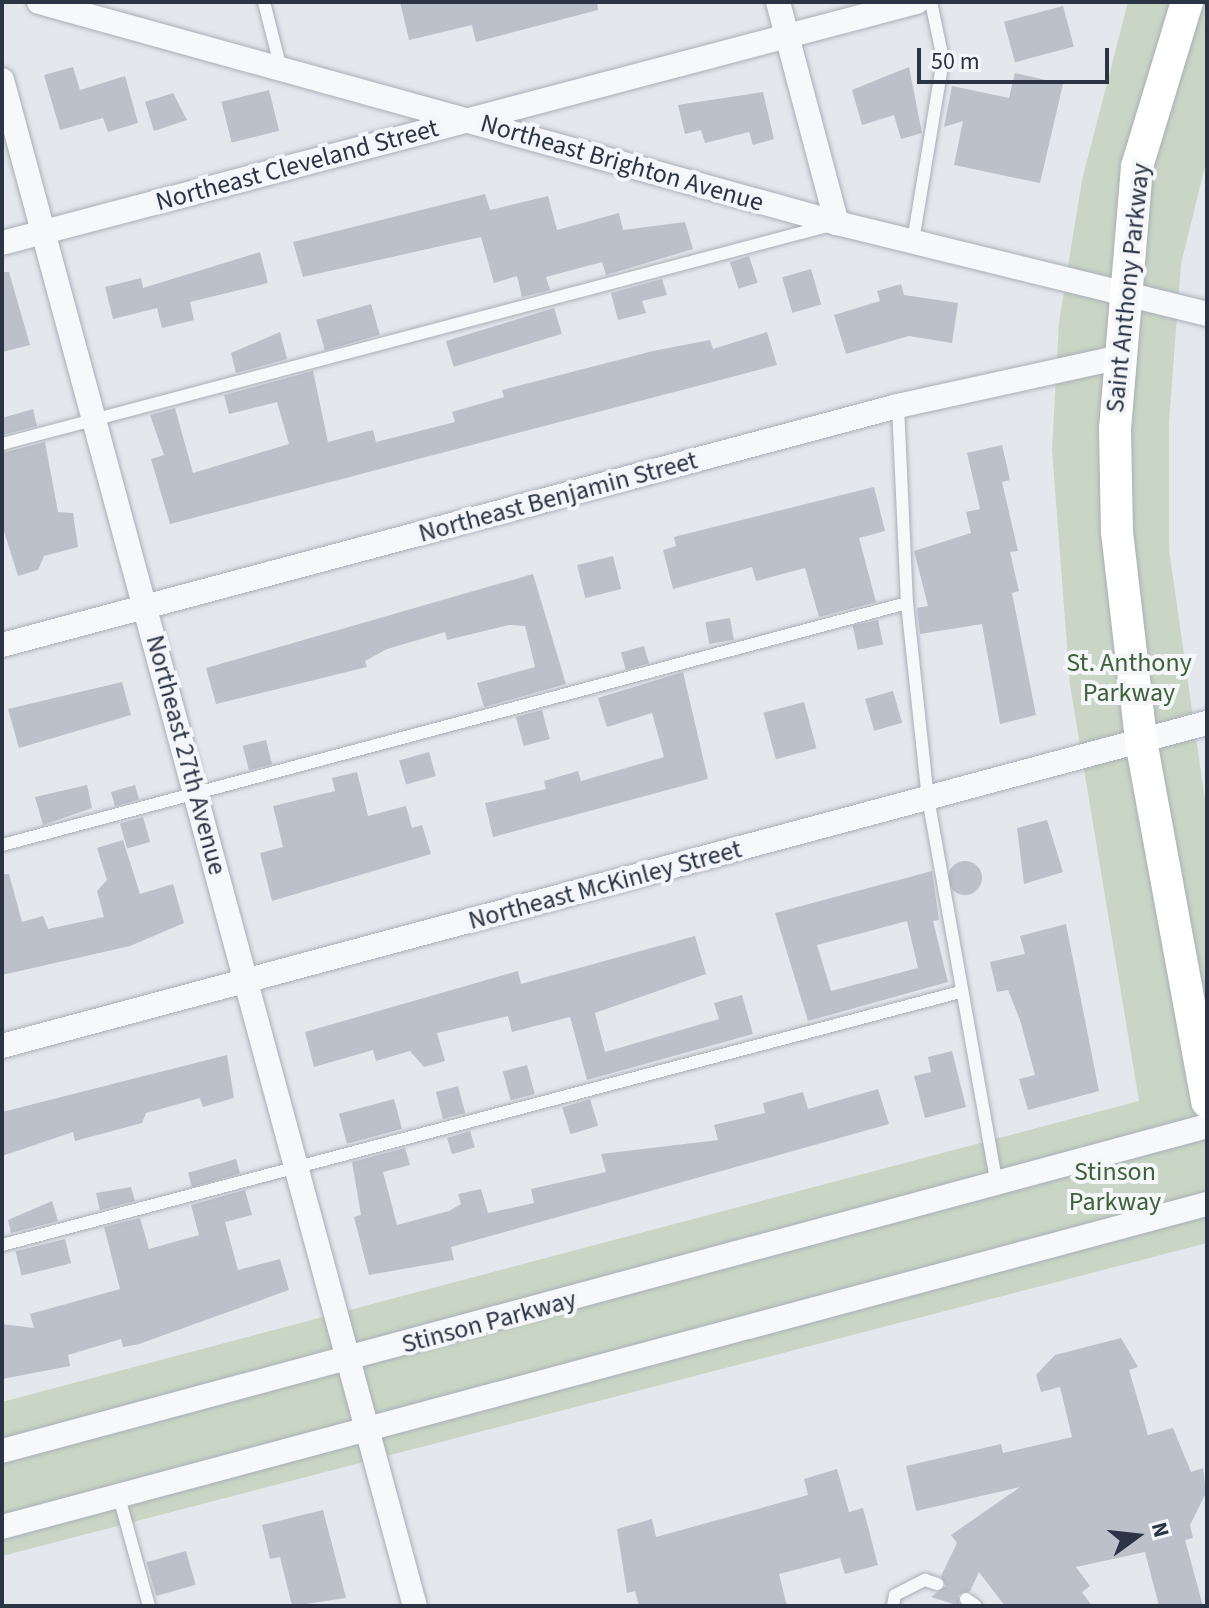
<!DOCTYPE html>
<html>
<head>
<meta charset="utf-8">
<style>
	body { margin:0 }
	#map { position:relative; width:1209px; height:1608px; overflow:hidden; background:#e4e7ec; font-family:"Source Sans 3",sans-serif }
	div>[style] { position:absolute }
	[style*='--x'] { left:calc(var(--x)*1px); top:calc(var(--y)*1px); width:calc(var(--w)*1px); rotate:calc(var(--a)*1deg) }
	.green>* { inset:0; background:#c9d6c5 }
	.building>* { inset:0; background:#bbc0ca; transform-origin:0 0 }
	.round { border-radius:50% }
	.roads { filter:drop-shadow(0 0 2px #a9aeb7) drop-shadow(0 0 2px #a9aeb7) }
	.lane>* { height:12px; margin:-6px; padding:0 6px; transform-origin:6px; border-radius:6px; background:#f7f8fa }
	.street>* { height:24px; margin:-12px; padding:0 12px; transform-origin:12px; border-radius:12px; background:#f7f8fa }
	.secondary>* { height:32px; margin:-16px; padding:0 16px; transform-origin:16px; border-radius:16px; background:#fff }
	span { translate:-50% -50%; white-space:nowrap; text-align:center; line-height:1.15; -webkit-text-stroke:8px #f4f6f9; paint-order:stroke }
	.street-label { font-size:26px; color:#2b3445 }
	.park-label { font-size:26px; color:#3f6138 }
	.frame { position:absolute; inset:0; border:4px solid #2b3445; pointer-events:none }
	.north { position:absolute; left:1097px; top:1496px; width:80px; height:80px; -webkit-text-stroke:6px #f4f6f9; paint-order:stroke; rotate:75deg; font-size:22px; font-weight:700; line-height:32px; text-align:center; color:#2b3445 }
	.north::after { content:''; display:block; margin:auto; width:28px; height:36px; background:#2b3445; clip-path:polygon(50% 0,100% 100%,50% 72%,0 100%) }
	.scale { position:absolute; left:917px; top:48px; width:192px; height:36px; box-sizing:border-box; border:4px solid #2b3445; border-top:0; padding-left:10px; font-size:24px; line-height:28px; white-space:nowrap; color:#2b3445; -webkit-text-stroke:6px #f4f6f9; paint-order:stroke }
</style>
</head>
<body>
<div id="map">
	<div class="green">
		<i style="clip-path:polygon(1128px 2px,1207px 2px,1207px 158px,1181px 264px,1169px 422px,1169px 550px,1207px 814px,1207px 1243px,2px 1556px,2px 1402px,1139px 1101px,1070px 685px,1052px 450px,1059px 322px,1082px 180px)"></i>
	</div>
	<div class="building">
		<i style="clip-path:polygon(400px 2px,597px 2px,598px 10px,476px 42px,472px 25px,409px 40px)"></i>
		<i style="left:1063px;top:6px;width:42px;height:61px;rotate:75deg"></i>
		<i style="clip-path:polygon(73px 67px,80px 90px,125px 76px,138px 123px,108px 132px,103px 118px,60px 130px,44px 75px)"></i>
		<i style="clip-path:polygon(909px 67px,922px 133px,901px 139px,894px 115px,862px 125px,852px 90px)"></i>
		<i style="clip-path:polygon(1015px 73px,1063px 84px,1040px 183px,954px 165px,963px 121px,944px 127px,952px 86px,1009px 98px)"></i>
		<i style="left:269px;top:90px;width:42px;height:49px;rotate:76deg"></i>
		<i style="clip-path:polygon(763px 92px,774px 139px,753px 145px,749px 132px,705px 143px,701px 130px,685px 134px,678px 105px)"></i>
		<i style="clip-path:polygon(173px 93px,187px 120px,154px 131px,145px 102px)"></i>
		<i style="clip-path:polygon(485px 194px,490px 210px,548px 196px,557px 230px,619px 213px,623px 230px,685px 222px,693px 249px,606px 275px,602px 262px,546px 277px,550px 290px,522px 297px,517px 276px,494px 283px,481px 237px,303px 277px,293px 242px)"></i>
		<i style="clip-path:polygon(260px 252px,268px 283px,190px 302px,194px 320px,162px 328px,157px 308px,113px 319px,105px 287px,141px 278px,143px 288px)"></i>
		<i style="left:749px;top:256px;width:28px;height:20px;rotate:72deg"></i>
		<i style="left:811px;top:269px;width:37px;height:30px;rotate:74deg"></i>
		<i style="clip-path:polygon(2px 272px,9px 272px,30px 345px,2px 352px)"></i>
		<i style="clip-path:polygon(662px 279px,667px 295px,642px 301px,646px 313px,618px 320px,611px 293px)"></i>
		<i style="clip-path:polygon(901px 284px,904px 295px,958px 303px,952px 343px,909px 336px,846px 354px,834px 315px,880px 301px,877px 291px)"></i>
		<i style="left:371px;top:304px;width:32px;height:57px;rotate:74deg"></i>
		<i style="left:554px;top:308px;width:27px;height:113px;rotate:73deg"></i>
		<i style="clip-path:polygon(280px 332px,287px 359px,236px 373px,231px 353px)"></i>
		<i style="clip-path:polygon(767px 332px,777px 365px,170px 524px,151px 459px,164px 455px,150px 415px,175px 408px,193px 473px,289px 444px,277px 402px,229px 414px,224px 395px,313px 371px,328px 442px,373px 430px,376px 442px,455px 422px,452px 412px,504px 397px,502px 390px,653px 351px,710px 340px,713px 349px)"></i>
		<i style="clip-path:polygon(33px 409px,37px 426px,2px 435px,2px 418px)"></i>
		<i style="clip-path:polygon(45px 442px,58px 512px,73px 513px,78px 547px,44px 556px,38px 570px,18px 576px,2px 525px,2px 453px)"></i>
		<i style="clip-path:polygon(1002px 445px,1010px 480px,1002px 482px,1018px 551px,1010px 552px,1019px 591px,1012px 593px,1036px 715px,1000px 724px,982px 624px,920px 634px,917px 608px,928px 606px,914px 551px,971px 533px,966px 512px,980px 509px,967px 453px)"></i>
		<i style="clip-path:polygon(874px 487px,885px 531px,859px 538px,876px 602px,819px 617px,805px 568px,756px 581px,752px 567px,673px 589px,663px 550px,676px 546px,674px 537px)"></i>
		<i style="left:613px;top:556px;width:34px;height:37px;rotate:76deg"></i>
		<i style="clip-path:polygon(533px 574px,566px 684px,484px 707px,477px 683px,535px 667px,525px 626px,509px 625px,447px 640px,445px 632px,387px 649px,365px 661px,367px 667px,216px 704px,206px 668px)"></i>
		<i style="left:730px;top:618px;width:22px;height:25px;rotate:80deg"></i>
		<i style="left:878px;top:620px;width:25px;height:26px;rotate:78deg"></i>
		<i style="left:644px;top:646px;width:18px;height:24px;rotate:74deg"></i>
		<i style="clip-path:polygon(683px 672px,708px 779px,493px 837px,485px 803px,546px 789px,544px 781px,578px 771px,581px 781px,664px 757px,652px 713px,607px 727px,598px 698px)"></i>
		<i style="clip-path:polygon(122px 682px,131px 715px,19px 748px,8px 709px)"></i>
		<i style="left:893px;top:691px;width:33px;height:29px;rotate:74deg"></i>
		<i style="left:804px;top:702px;width:48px;height:42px;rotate:75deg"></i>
		<i style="left:542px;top:710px;width:30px;height:27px;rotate:75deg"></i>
		<i style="left:266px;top:740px;width:25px;height:24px;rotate:76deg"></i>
		<i style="left:429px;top:752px;width:25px;height:31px;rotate:74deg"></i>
		<i style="clip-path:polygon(357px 772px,368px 816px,406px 806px,412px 828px,422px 825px,431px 854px,272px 901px,260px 853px,283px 847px,273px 806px,335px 791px,332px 778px)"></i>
		<i style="clip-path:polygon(87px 785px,92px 808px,43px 825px,35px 797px)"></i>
		<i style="left:135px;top:785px;width:15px;height:25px;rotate:74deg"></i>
		<i style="left:143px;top:817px;width:26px;height:24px;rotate:74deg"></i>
		<i style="clip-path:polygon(1047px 820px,1063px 872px,1024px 884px,1017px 828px)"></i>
		<i style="clip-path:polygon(123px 840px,140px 894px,173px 884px,184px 923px,130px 946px,2px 975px,2px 874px,9px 874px,22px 922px,43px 916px,48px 929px,104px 917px,97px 891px,107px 880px,97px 848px)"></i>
		<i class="round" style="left:948px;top:861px;width:34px;height:34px"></i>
		<i style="clip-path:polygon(evenodd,932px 871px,939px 920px,933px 921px,948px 982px,808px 1021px,775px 913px,932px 871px,907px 921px,918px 968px,831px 991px,817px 945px,907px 921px)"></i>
		<i style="clip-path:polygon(1066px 924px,1099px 1091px,1028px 1110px,1019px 1079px,1035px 1075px,1020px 1020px,1008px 990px,997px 992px,990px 962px,1025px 954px,1020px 936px)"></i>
		<i style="clip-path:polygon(695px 936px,706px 974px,595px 1013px,605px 1052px,719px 1019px,714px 1003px,742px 995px,753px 1034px,587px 1080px,570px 1017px,512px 1032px,508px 1016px,437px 1033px,445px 1061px,424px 1067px,410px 1051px,376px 1061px,373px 1050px,314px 1067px,305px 1032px,518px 971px,521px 984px)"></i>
		<i style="clip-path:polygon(952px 1051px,966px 1107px,925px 1118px,914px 1076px,931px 1072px,928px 1057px)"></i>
		<i style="clip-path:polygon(227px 1055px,234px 1098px,203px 1107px,200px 1098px,146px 1113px,142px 1123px,75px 1141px,73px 1132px,2px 1156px,2px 1112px)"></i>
		<i style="left:527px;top:1065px;width:30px;height:25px;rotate:75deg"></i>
		<i style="left:458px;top:1086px;width:28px;height:23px;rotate:75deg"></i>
		<i style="clip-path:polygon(878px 1089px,889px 1124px,451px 1247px,454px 1260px,369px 1275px,354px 1217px,361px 1215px,352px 1162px,405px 1148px,410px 1165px,383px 1172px,397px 1225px,449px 1211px,461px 1204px,458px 1194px,481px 1189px,488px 1213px,534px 1203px,531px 1189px,606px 1172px,601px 1154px,718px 1140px,714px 1125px,765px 1113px,763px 1103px,803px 1092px,808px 1109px)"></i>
		<i style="left:394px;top:1099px;width:31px;height:57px;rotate:75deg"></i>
		<i style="left:590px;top:1099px;width:28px;height:29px;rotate:73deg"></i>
		<i style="left:470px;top:1131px;width:17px;height:24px;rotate:73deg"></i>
		<i style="left:236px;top:1159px;width:15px;height:50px;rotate:74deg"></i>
		<i style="clip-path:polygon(131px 1187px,135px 1201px,100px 1210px,96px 1193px)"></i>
		<i style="clip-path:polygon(245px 1190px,252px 1215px,225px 1222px,238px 1270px,280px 1259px,289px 1290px,139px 1344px,123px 1347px,121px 1339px,68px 1355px,70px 1366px,2px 1379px,2px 1324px,34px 1328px,30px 1314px,120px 1289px,104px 1227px,140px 1218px,149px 1249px,199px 1235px,191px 1205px)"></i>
		<i style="clip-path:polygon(52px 1201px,58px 1221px,11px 1233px,8px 1220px)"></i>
		<i style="left:65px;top:1239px;width:25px;height:51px;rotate:76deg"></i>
		<i style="clip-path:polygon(1121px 1338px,1138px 1367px,1129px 1370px,1148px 1435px,1173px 1428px,1191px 1472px,1203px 1468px,1206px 1493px,1190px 1525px,1193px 1538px,1185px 1540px,1203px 1606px,1159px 1606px,1145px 1552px,1076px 1567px,1090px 1586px,1082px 1592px,1092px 1606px,1005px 1606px,979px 1572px,970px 1591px,958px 1595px,960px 1606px,931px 1597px,946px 1586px,941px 1576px,957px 1543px,951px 1535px,1020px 1487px,916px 1511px,906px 1466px,1001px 1444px,1003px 1453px,1072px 1437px,1060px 1387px,1041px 1392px,1036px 1375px,1055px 1355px)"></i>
		<i style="clip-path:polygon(837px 1469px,849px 1512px,863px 1508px,878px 1565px,845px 1574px,840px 1558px,779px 1574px,787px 1606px,639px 1606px,635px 1591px,627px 1593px,617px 1529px,652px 1519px,656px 1537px,808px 1495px,804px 1479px)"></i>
		<i style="clip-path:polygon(323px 1510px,346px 1598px,292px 1606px,280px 1557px,270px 1559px,262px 1525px)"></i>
		<i style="left:186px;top:1551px;width:35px;height:41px;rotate:74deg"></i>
	</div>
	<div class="roads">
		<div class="lane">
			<i style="--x:264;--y:2;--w:69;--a:75.8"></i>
			<i style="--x:913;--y:241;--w:184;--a:-80.6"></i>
			<i style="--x:943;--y:59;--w:58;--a:-101.9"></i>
			<i style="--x:898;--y:406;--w:197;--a:87.4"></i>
			<i style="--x:907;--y:603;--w:196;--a:83.9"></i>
			<i style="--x:928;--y:798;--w:392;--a:79.9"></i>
			<i style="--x:2;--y:444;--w:857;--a:-14.8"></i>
			<i style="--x:2;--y:845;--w:937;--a:-14.97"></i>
			<i style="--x:2;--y:1245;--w:991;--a:-14.79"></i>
			<i style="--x:119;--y:1497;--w:113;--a:74.6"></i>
			<i style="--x:966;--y:1599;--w:12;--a:35"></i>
			<i style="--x:893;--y:1606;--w:11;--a:-80"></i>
			<i style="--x:895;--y:1595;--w:34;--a:-27"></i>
			<i style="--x:925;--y:1580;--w:13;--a:18"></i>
		</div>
		<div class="street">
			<i style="--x:39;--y:2;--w:828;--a:15.48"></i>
			<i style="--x:837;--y:223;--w:381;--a:13.8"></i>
			<i style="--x:778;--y:2;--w:229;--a:75.1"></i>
			<i style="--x:2;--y:80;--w:1581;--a:74.86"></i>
			<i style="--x:2;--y:243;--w:946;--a:-14.76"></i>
			<i style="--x:2;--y:645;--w:927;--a:-14.94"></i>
			<i style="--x:898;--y:406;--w:223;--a:-12.4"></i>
			<i style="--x:2;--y:1046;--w:1248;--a:-15.01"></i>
			<i style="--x:2;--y:1451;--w:1248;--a:-15.09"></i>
			<i style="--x:2;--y:1527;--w:1248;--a:-15.01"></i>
		</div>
		<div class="secondary">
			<i style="--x:1187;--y:2;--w:172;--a:106.9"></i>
			<i style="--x:1137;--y:167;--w:263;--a:94.8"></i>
			<i style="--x:1115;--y:429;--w:103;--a:88.9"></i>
			<i style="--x:1117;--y:532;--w:210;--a:83.4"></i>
			<i style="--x:1141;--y:741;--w:367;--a:79.6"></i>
		</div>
	</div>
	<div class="street-label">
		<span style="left:622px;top:163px;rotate:16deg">Northeast Brighton Avenue</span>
		<span style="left:297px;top:165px;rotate:-15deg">Northeast Cleveland Street</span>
		<span style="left:1128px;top:288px;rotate:-84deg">Saint Anthony Parkway</span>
		<span style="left:558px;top:497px;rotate:-15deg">Northeast Benjamin Street</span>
		<span style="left:186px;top:755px;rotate:75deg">Northeast 27th Avenue</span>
		<span style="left:605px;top:885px;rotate:-15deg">Northeast McKinley Street</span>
		<span style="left:489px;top:1322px;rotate:-15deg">Stinson Parkway</span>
	</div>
	<div class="park-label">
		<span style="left:1129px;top:678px">St. Anthony<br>Parkway</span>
		<span style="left:1115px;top:1187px">Stinson<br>Parkway</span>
	</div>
	<div class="frame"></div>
	<div class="north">N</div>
	<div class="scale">50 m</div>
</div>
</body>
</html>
